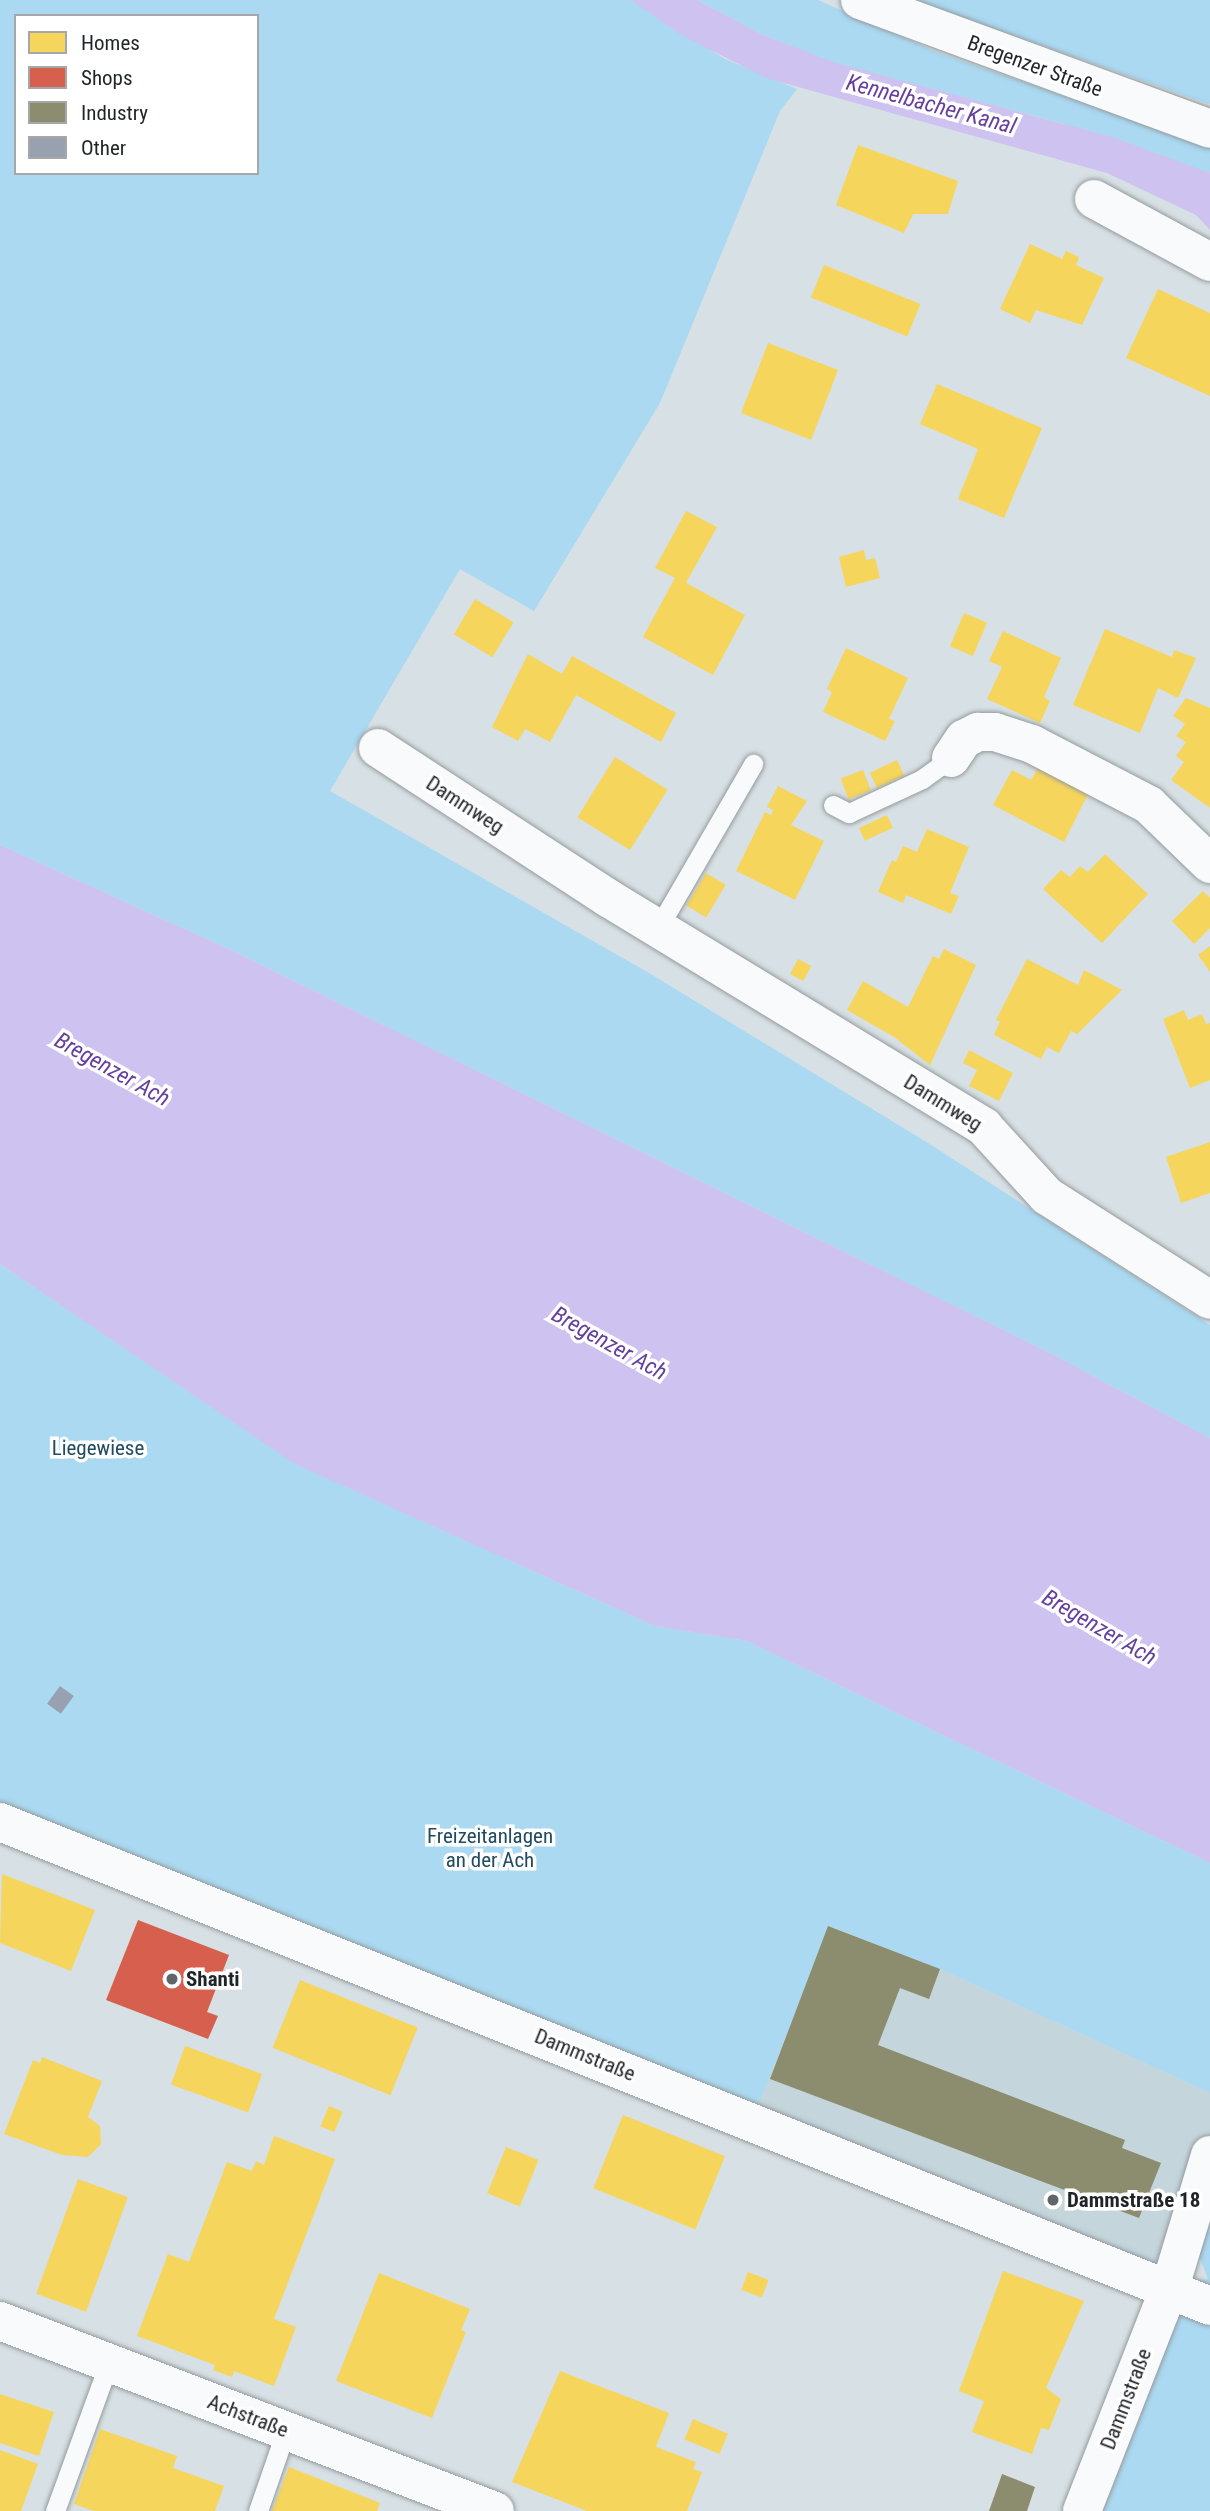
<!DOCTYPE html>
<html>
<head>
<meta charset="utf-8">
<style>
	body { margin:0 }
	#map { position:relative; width:1210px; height:2511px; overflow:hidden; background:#d7e0e4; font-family:"Roboto Condensed",sans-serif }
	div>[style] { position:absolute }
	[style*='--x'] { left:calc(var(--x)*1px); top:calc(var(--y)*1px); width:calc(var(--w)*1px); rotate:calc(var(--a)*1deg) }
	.built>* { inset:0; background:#c4d5dc }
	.green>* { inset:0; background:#aad9f1 }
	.water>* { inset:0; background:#cec2f1 }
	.homes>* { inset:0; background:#f6d55c; transform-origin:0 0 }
	.shops>* { inset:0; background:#d6604d }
	.industry>* { inset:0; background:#8c8c6e }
	.building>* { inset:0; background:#97a1b0; transform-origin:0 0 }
	.roads { filter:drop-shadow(0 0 2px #949b9e) drop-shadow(0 0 2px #949b9e) }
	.lane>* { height:19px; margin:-9.5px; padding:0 9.5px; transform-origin:9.5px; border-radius:9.5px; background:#f9fafb }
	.street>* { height:38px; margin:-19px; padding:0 19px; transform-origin:19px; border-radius:19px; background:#f9fafb }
	.secondary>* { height:38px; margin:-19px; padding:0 19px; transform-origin:19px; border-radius:19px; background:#f9fafb }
	.dots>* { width:19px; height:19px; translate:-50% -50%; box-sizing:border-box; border:4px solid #fff; border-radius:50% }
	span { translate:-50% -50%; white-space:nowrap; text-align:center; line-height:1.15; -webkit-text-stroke:7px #fff; paint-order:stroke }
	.street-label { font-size:21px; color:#1f2427 }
	.park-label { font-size:21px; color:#204b60 }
	.poi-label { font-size:21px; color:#1f2427; font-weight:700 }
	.left { translate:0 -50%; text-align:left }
	.water-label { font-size:23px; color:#653f9e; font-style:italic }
	.legend { position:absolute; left:14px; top:14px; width:245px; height:161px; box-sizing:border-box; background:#fff; border:2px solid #a5a7a9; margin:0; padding:9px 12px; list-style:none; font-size:21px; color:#1f2427 }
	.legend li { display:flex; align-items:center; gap:14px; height:35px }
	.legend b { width:35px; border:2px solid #a5a7a9 }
</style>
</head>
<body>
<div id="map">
	<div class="built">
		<i style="clip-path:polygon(828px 1926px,940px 1969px,1210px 2093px,1210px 2142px,1169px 2284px,752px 2121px)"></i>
	</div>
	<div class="green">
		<i style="clip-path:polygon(evenodd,0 0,631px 0,725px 59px,797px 89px,780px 111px,660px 403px,534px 611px,460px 569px,330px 791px,649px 973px,928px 1143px,1210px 1325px,1210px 1438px,1048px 1352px,233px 951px,0 845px,0 0,16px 16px,257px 16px,257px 173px,16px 173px,16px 16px)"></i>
		<i style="clip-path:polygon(697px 0,818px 0,936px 52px,1210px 146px,1210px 173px,1061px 123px,833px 63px,763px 35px)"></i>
		<i style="clip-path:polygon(913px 0,1210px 0,1210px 102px,1209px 104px)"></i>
		<i style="clip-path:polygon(0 1264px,296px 1464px,655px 1626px,747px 1641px,1210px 1863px,1210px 2093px,940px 1969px,829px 1926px,752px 2121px,0 1822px)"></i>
		<i style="clip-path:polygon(1210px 2193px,1210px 2511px,1083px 2511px,1170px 2287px,1208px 2279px,1190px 2233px)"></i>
	</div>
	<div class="water">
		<i style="clip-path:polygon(631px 0,697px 0,763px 35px,833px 62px,1112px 137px,1210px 173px,1210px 230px,1196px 215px,1107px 173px,766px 78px,681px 35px)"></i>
		<i style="clip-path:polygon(0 845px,233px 951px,1048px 1352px,1210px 1438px,1210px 1863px,747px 1641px,655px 1626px,295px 1464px,0 1264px)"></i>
	</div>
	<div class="homes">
		<i style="clip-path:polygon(858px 145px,958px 181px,948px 214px,913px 214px,904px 233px,836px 205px)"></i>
		<i style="clip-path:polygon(1030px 244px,1062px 259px,1066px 251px,1079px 257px,1076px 265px,1104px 278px,1082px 325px,1036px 310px,1030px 323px,1000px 309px)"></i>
		<i style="left:824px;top:265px;width:104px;height:35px;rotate:22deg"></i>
		<i style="clip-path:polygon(1158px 289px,1210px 313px,1210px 396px,1126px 358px)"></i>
		<i style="left:768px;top:343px;width:75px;height:75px;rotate:21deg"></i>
		<i style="clip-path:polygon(937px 384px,1042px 428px,1004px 518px,958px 499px,978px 449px,920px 424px)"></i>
		<i style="clip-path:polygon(686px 511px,717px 527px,686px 583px,745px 615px,713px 675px,643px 637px,675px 578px,655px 568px)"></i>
		<i style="clip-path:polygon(864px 550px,866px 560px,875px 558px,880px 578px,846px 587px,839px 557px)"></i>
		<i style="left:475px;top:599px;width:45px;height:41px;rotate:31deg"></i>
		<i style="left:964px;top:613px;width:25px;height:36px;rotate:23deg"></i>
		<i style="clip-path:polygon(1105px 629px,1172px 657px,1174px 650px,1196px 658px,1178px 698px,1158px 688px,1140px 733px,1073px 705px)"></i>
		<i style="clip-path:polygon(1003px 631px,1061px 658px,1044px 697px,1050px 701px,1040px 723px,987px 699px,1002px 667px,989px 661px)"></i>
		<i style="clip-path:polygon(846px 648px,908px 678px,889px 719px,895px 721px,885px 741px,823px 712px,832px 692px,827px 689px)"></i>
		<i style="clip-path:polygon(528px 654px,562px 674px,572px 656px,676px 713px,661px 742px,576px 695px,550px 742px,525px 729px,518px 741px,492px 727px)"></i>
		<i style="clip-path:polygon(1186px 698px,1210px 708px,1210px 808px,1171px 780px,1184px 762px,1176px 756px,1186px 742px,1176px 736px,1185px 724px,1173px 716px)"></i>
		<i style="left:615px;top:757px;width:62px;height:71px;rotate:32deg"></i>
		<i style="left:897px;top:760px;width:17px;height:30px;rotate:65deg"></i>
		<i style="clip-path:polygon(1039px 766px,1089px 792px,1064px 842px,993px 805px,1012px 770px,1031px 780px)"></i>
		<i style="left:863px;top:770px;width:22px;height:24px;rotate:69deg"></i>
		<i style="clip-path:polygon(778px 786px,807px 801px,791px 825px,824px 841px,795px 900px,736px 871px,765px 812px,771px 815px,773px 810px,767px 807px)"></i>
		<i style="left:887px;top:815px;width:14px;height:31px;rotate:65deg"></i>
		<i style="clip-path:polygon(927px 829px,969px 847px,950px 893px,959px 896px,951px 914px,906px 895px,903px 903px,878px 892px,892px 860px,896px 862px,903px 846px,917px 852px)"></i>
		<i style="clip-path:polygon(1105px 854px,1148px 894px,1102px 943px,1043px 889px,1061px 870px,1070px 877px,1080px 866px,1088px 872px)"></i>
		<i style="left:706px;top:873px;width:23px;height:38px;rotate:31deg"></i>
		<i style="clip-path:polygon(1203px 891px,1210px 898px,1210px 928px,1194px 944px,1172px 921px)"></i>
		<i style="clip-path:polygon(1210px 946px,1210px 972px,1198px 955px)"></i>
		<i style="clip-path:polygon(944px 949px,976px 965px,930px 1065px,894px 1037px,847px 1010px,863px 981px,908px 1007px,933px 956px,939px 959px)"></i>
		<i style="left:798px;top:959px;width:15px;height:17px;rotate:28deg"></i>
		<i style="clip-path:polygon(1027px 959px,1078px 985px,1084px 970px,1122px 990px,1077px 1034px,1071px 1031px,1059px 1053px,1047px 1047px,1041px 1059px,994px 1035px,1000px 1022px,996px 1020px)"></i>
		<i style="clip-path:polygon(1184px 1010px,1188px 1020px,1202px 1014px,1206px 1024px,1210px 1023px,1210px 1080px,1190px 1088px,1163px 1019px)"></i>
		<i style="clip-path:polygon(969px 1050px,1013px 1073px,999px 1101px,969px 1086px,977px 1070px,963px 1063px)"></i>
		<i style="clip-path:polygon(1210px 1142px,1210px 1193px,1181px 1203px,1166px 1157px)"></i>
		<i style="clip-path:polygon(2px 1874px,95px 1910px,71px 1971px,0 1943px)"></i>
		<i style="left:300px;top:1980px;width:127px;height:73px;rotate:22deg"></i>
		<i style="left:185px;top:2046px;width:82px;height:41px;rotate:20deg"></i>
		<i style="clip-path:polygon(42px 2057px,102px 2081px,88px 2117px,100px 2126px,101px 2144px,88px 2157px,62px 2155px,4px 2134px,33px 2060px,40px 2063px)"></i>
		<i style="left:329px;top:2106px;width:15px;height:22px;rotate:23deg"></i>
		<i style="left:623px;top:2115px;width:110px;height:79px;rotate:22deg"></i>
		<i style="clip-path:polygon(274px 2136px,335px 2159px,274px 2319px,296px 2327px,274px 2386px,234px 2371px,232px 2377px,213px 2370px,215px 2365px,137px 2336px,168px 2254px,189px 2262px,227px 2162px,252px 2171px,256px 2161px,264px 2165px)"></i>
		<i style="left:506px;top:2147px;width:35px;height:50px;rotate:22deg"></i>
		<i style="left:78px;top:2179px;width:53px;height:122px;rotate:20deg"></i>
		<i style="clip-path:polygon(1003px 2271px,1084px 2301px,1046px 2388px,1061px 2399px,1049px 2430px,1041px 2428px,1032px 2454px,972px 2432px,984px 2401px,959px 2391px)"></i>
		<i style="left:748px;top:2272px;width:22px;height:19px;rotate:21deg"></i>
		<i style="clip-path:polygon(379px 2273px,470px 2309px,461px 2330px,466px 2332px,432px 2418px,336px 2381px)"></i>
		<i style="clip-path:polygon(560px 2371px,669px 2413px,656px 2447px,696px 2462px,693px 2469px,702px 2472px,687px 2511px,587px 2511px,512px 2482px)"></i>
		<i style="clip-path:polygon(0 2394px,54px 2412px,39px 2456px,0 2443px)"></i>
		<i style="left:693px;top:2419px;width:38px;height:22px;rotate:23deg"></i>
		<i style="clip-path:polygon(100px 2429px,177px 2456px,173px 2468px,224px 2486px,215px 2511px,94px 2511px,74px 2504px)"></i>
		<i style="clip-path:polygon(0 2450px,38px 2464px,21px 2511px,0 2511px)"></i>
		<i style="clip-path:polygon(289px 2467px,380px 2503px,377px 2511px,272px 2511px)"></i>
	</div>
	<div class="shops">
		<i style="clip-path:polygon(138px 1920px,229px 1955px,207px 2012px,218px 2016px,208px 2039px,106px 2000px)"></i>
	</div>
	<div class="industry">
		<i style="clip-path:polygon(828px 1926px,940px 1969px,929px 1999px,900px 1988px,878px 2045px,1125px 2140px,1122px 2148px,1161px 2163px,1139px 2218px,770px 2079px)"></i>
		<i style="clip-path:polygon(1002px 2474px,1035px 2487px,1027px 2511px,989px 2511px)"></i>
	</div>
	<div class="building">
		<i style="left:60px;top:1686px;width:17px;height:22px;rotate:36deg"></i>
	</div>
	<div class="roads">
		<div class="lane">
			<i style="--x:833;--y:805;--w:18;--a:27"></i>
			<i style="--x:849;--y:813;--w:81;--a:-25"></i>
			<i style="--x:922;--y:779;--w:36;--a:-36"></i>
			<i style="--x:658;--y:928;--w:190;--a:-59.9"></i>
			<i style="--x:55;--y:2511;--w:158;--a:-70"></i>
			<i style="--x:258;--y:2511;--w:86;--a:-70.9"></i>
		</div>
		<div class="street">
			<i style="--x:1094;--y:199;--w:132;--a:28.5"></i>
			<i style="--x:378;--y:748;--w:275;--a:33.1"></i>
			<i style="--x:608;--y:898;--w:440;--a:31.3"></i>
			<i style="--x:984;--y:1127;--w:93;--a:47.6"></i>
			<i style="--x:1047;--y:1196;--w:193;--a:32.5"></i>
			<i style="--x:951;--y:758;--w:23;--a:-56"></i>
			<i style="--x:964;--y:739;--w:16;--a:-27"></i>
			<i style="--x:978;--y:732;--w:17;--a:0"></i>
			<i style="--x:995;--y:732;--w:39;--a:18"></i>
			<i style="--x:1032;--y:744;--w:132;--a:27.5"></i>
			<i style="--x:1149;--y:805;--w:85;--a:44"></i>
			<i style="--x:0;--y:1822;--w:1303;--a:21.8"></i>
			<i style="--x:1082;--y:2511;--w:241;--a:-68.6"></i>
			<i style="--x:1170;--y:2287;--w:138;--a:-73.1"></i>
		</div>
		<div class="secondary">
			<i style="--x:860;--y:0;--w:373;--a:20.2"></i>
			<i style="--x:0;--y:2321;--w:530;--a:21"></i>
		</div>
	</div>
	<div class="dots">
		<i style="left:172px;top:1979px;background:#5f6669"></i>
		<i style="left:1053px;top:2200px;background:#5f6669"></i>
	</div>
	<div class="street-label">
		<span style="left:1035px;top:66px;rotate:20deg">Bregenzer Straße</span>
		<span style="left:465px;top:805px;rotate:33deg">Dammweg</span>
		<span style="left:943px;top:1103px;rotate:32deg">Dammweg</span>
		<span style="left:585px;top:2055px;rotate:22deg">Dammstraße</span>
		<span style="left:1126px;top:2399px;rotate:-69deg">Dammstraße</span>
		<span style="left:248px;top:2416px;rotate:21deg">Achstraße</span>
	</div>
	<div class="park-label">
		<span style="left:98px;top:1448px">Liegewiese</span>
		<span style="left:490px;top:1848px">Freizeitanlagen<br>an der Ach</span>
	</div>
	<div class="poi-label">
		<span class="left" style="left:186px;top:1979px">Shanti</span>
		<span class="left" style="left:1067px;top:2200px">Dammstraße 18</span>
	</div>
	<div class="water-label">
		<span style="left:931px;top:105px;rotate:15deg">Kennelbacher Kanal</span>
		<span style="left:112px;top:1070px;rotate:29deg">Bregenzer Ach</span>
		<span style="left:609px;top:1344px;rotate:29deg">Bregenzer Ach</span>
		<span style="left:1099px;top:1628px;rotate:30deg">Bregenzer Ach</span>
	</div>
	<ul class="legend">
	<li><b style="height:19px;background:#f6d55c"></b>Homes</li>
	<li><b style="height:19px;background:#d6604d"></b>Shops</li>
	<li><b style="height:19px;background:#8c8c6e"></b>Industry</li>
	<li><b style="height:19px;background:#97a1b0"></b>Other</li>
	</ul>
</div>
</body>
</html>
